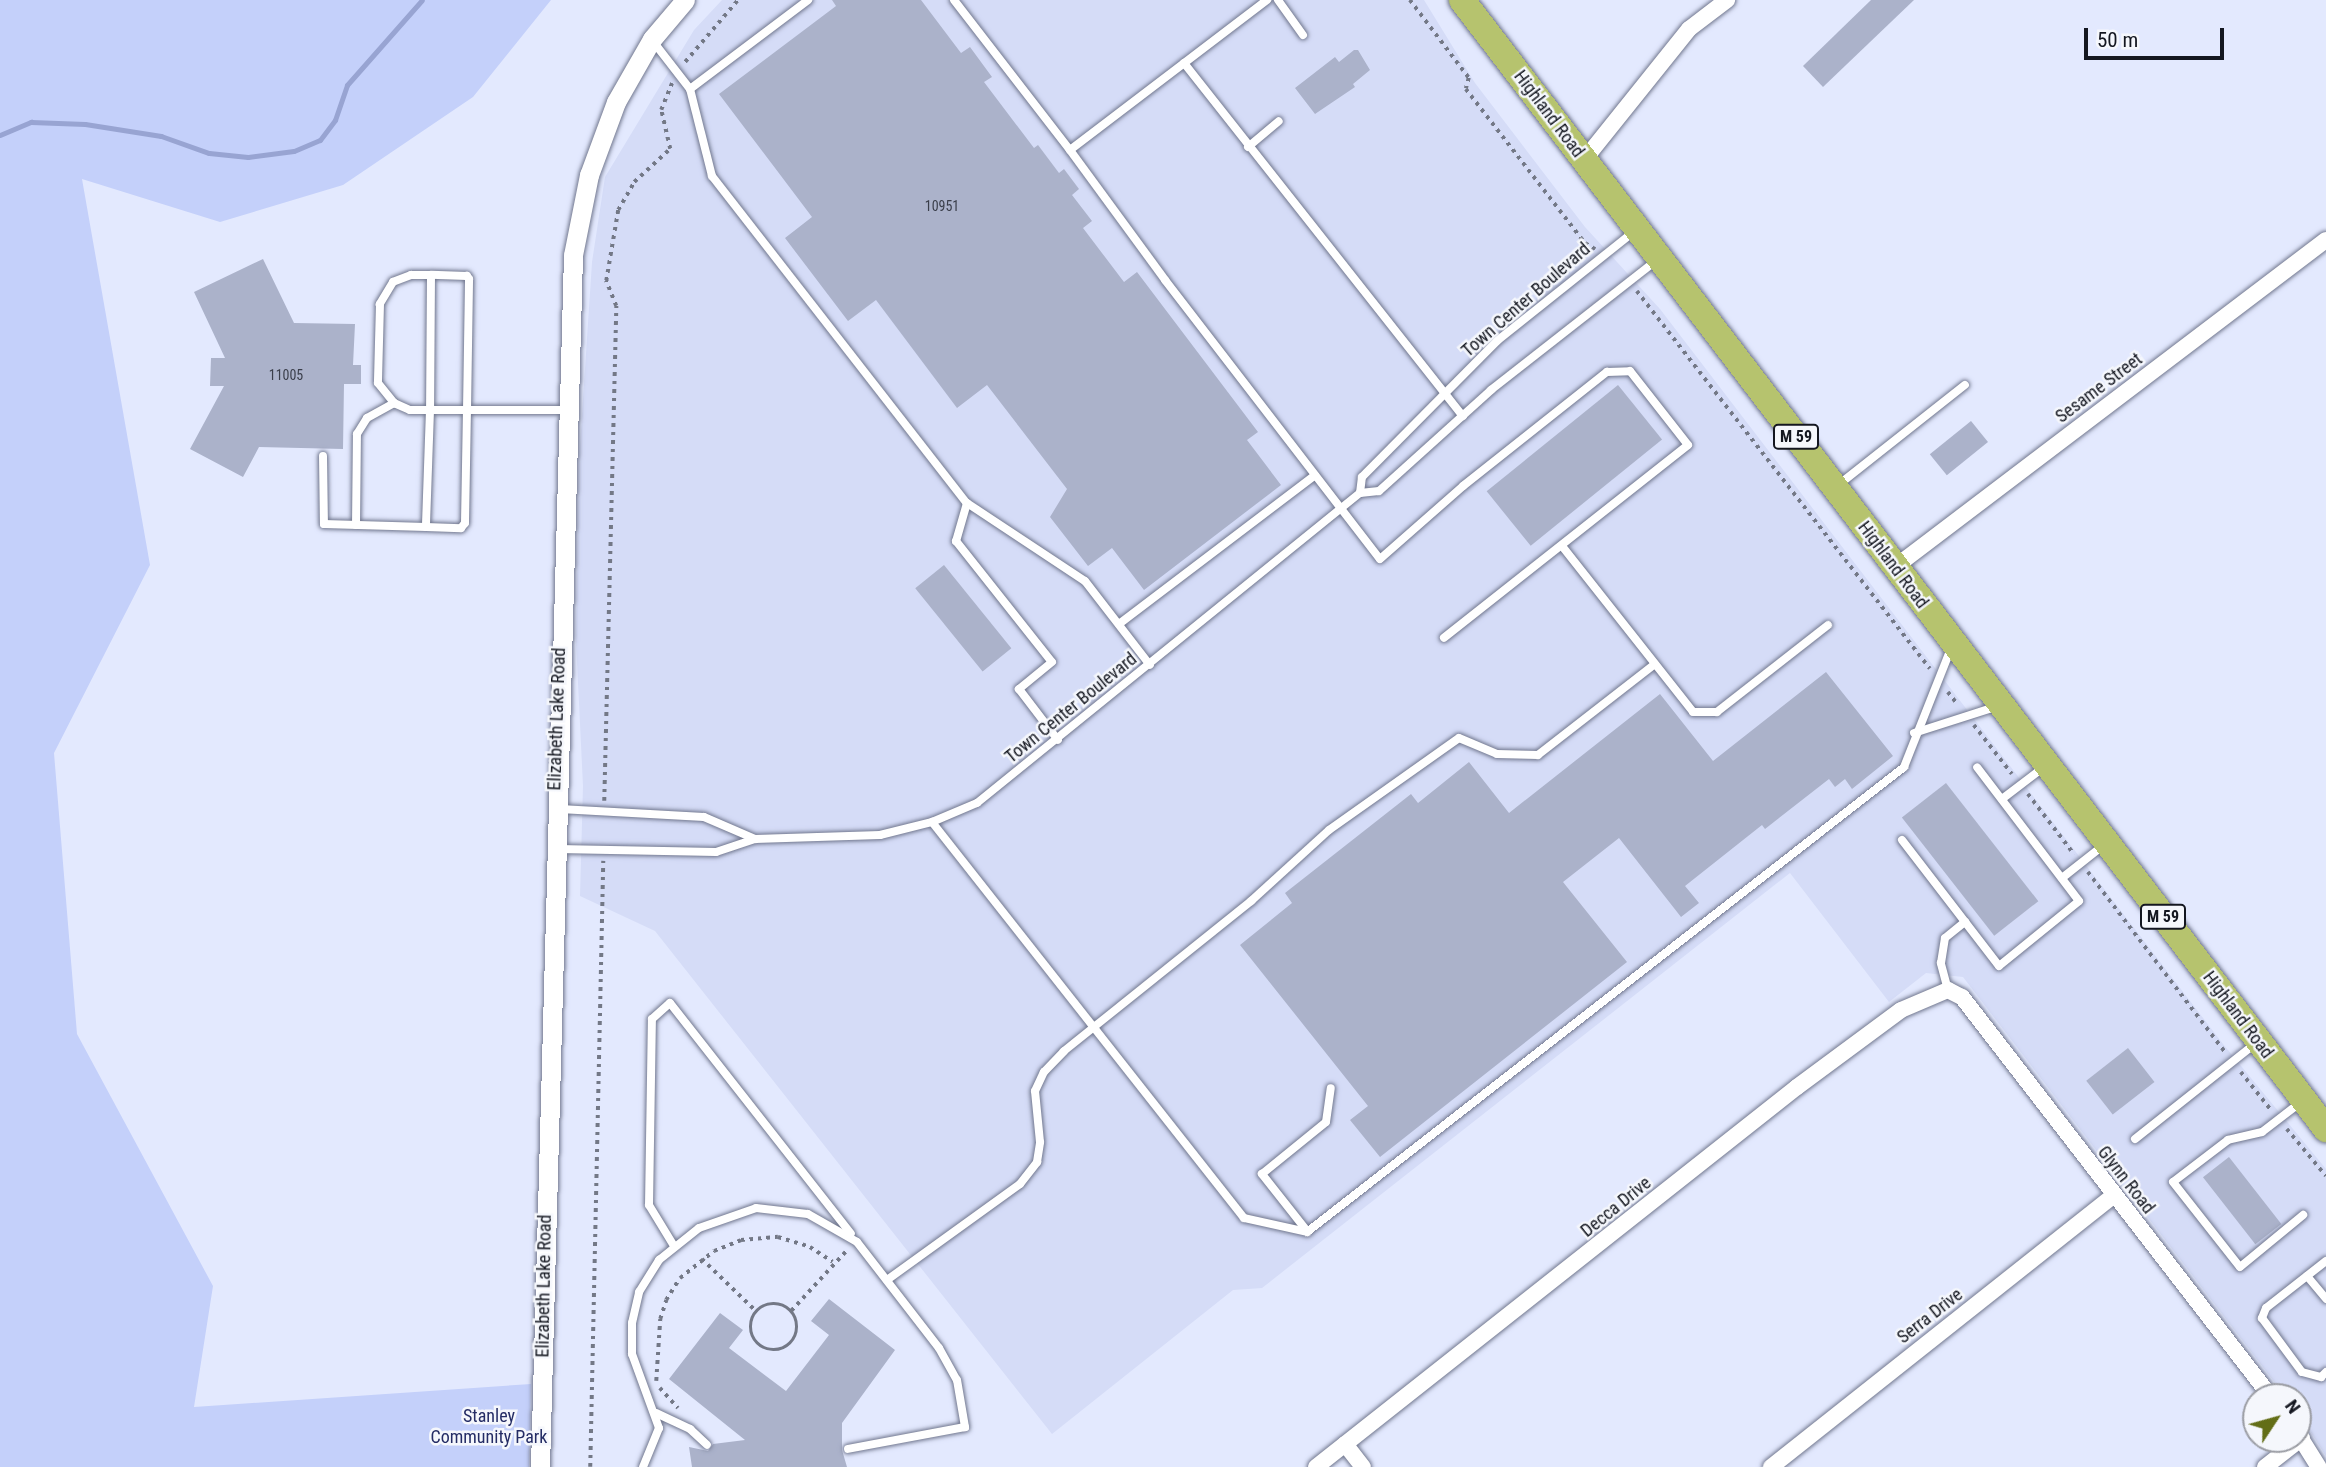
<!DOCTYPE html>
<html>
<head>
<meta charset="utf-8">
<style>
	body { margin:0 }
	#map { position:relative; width:2326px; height:1467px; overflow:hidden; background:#e3e9fe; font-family:"Roboto Condensed",sans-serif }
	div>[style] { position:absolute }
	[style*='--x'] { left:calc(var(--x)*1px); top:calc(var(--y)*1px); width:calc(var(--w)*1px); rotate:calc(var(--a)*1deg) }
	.built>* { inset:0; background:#d5dcf7 }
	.green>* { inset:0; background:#c4d0fa }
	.stream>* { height:5px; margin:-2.5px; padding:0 2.5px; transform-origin:2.5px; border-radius:2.5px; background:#98a4d2 }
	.building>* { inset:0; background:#abb2ca; transform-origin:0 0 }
	.path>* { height:3.5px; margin-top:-1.75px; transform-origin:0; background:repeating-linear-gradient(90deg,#737886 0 3.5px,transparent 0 8.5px) }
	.path>.ring { margin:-1.75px; padding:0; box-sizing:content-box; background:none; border:3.5px solid #737886; border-radius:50% }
	.roads { filter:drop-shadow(0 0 2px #71778e) drop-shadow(0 0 2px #71778e) }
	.service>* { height:8px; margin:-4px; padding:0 4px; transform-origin:4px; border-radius:4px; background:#fff }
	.minor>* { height:16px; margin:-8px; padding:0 8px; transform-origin:8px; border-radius:8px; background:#fff }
	.tertiary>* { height:19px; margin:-9.5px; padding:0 9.5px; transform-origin:9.5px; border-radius:9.5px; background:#fff }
	.trunk>* { height:26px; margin:-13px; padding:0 13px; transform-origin:13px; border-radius:13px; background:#b6c36e }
	span { translate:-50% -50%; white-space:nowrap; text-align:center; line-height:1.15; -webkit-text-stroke:5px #f5f7fc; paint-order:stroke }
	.number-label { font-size:14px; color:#3a3e4a }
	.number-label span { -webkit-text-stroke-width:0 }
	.shield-label span { padding:2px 5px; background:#f5f7fc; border:2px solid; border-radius:5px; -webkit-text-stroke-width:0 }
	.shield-label { font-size:16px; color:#141720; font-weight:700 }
	.street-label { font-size:18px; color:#141720 }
	.park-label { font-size:18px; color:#242c65 }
	.north { position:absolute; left:2242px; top:1383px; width:70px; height:70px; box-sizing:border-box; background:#f5f7fc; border:2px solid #9b9da4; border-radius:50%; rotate:54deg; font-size:19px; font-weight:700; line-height:28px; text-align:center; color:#141720 }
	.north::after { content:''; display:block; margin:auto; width:24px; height:32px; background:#636e17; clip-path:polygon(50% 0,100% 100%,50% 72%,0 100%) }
	.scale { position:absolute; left:2084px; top:28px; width:140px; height:32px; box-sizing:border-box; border:4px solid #141720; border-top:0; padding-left:9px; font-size:21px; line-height:24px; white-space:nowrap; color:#141720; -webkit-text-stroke:5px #f5f7fc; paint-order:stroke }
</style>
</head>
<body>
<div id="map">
	<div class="built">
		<i style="clip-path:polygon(722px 0,1424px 0,1475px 83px,1585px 227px,1660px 309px,2223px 1044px,2326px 1169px,2326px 1456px,2298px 1412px,2298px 1397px,2286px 1397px,1963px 977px,1926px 973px,1889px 1002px,1790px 873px,1262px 1288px,1233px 1290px,1052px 1434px,655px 931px,580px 896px,583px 786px,576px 641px,579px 461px,592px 262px,605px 177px,694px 30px)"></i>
	</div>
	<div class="green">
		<i style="clip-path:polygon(0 0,551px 0,473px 97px,343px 185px,220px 222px,82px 179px,150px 565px,54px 753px,77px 1034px,213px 1286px,194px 1407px,531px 1384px,529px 1467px,0 1467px)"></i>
	</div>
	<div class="stream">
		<i style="--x:0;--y:135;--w:34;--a:-23"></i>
		<i style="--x:31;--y:122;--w:54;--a:2.1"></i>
		<i style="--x:85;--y:124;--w:77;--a:9"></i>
		<i style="--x:161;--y:136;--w:51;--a:19.5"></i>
		<i style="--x:209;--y:153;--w:39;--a:6"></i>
		<i style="--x:248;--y:157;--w:46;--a:-7.4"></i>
		<i style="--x:294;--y:151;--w:28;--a:-23"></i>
		<i style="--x:320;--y:140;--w:25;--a:-53"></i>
		<i style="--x:335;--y:120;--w:37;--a:-71"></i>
		<i style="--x:347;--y:85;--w:113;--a:-48.6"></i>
	</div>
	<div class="building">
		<i style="clip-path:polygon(832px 0,921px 0,961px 53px,970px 47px,992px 77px,984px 82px,1034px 148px,1038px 145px,1059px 173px,1064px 169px,1079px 189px,1072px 195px,1092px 221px,1083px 228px,1124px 282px,1137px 272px,1258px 432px,1247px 440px,1281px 485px,1144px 590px,1112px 548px,1088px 566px,1050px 517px,1067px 489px,987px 385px,957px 408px,876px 300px,848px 321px,785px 238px,812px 217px,719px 94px,836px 6px)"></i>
		<i style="clip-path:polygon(1871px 0,1914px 0,1823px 87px,1803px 66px)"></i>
		<i style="clip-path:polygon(1354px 50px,1358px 50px,1370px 70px,1353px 84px,1355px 87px,1315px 114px,1295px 88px,1335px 57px,1339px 62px)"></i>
		<i style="clip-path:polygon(263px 259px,294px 323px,355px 324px,353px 365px,361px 365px,361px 384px,344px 384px,343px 449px,259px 447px,243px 477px,190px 449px,224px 386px,210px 386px,211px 358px,225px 358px,194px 292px)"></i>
		<i style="left:1618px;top:385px;width:70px;height:169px;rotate:51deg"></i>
		<i style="left:1971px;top:421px;width:27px;height:53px;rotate:51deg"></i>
		<i style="left:944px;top:565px;width:107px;height:37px;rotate:51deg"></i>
		<i style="clip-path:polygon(1826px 672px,1893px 756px,1852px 789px,1845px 779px,1835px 787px,1829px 779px,1765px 829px,1762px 825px,1685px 886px,1699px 903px,1681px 917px,1619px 838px,1563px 882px,1627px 962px,1380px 1157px,1350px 1120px,1368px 1106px,1240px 945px,1292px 903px,1285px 893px,1411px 794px,1418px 803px,1469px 762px,1509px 813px,1660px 694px,1713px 761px)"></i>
		<i style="left:1946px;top:783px;width:150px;height:56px;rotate:52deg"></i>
		<i style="left:2128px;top:1048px;width:43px;height:53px;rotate:52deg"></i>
		<i style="left:2229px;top:1157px;width:85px;height:33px;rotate:52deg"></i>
		<i style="clip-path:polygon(829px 1299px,895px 1350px,842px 1423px,842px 1450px,847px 1467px,692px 1467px,689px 1447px,708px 1451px,713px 1444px,745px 1440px,669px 1379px,720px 1313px,743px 1330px,729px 1348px,786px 1391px,829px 1335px,811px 1321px)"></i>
	</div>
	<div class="path">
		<i style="--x:1410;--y:0;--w:98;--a:52.9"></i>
		<i style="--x:1469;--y:78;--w:11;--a:105"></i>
		<i style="--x:1466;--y:89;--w:195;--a:52.3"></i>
		<i style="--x:1585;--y:243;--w:12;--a:31"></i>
		<i style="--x:685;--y:62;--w:82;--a:-49.5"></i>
		<i style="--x:1637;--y:291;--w:478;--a:52.2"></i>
		<i style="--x:1948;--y:692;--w:16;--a:52"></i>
		<i style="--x:1974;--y:725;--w:62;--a:52.2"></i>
		<i style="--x:2028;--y:794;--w:76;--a:52.5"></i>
		<i style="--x:604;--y:801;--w:495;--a:-88.6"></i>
		<i style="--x:616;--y:306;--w:27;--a:-112"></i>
		<i style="--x:606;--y:281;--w:72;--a:-80.4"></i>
		<i style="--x:618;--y:210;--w:32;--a:-60"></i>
		<i style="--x:634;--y:182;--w:49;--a:-42.5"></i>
		<i style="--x:670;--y:149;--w:40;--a:-103"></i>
		<i style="--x:661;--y:110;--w:29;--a:-68"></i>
		<i style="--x:2088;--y:872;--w:226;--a:52.7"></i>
		<i style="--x:2241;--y:1072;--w:48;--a:51.7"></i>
		<i style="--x:2287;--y:1129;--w:61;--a:50.3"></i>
		<i style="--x:702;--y:1259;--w:75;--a:43.9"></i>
		<i class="ring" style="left:751px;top:1304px;width:42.5px;height:42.5px"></i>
		<i style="--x:791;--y:1311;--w:83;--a:-47.4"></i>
		<i style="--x:656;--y:1381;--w:62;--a:-86.3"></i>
		<i style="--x:660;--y:1319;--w:20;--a:-72"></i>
		<i style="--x:666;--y:1300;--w:26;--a:-58"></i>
		<i style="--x:680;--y:1278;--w:43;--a:-38.5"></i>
		<i style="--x:714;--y:1251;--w:29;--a:-22"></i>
		<i style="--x:741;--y:1240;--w:37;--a:-5"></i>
		<i style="--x:778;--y:1237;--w:34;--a:17"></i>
		<i style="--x:810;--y:1247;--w:27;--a:33"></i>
		<i style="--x:660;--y:1388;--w:27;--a:48"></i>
		<i style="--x:590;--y:1467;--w:606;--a:-88.77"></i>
	</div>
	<div class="roads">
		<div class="service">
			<i style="--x:954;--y:0;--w:190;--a:52.3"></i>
			<i style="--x:1070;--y:150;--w:248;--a:-37.3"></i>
			<i style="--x:1278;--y:0;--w:43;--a:54.5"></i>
			<i style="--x:652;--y:40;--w:62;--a:52.2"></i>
			<i style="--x:690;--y:89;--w:148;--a:-37"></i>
			<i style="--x:1184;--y:63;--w:450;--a:51.7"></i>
			<i style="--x:690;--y:89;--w:90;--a:75.8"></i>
			<i style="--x:712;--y:176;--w:415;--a:52.1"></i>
			<i style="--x:967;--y:503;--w:141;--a:33.5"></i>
			<i style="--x:1085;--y:581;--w:106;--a:52.3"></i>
			<i style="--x:1248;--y:147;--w:40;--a:-40"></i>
			<i style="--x:1070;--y:150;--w:161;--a:53.8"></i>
			<i style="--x:1165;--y:280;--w:352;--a:52.4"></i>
			<i style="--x:1380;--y:559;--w:111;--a:-41.3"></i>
			<i style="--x:1463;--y:486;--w:184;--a:-38.4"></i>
			<i style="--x:1607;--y:372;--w:23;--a:-2"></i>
			<i style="--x:1630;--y:371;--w:94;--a:51.9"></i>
			<i style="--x:1688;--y:445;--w:311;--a:141.7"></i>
			<i style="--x:431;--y:275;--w:135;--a:90.4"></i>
			<i style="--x:430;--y:410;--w:117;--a:92"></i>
			<i style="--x:426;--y:527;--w:35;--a:2"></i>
			<i style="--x:461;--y:528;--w:6;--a:-51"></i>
			<i style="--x:465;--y:523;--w:113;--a:-89"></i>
			<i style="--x:467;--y:410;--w:131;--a:-89.1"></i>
			<i style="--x:469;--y:279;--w:4;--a:-124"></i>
			<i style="--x:467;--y:276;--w:36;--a:-178"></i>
			<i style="--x:431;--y:275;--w:20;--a:180"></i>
			<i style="--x:411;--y:275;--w:19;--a:159"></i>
			<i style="--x:393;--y:282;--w:26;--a:121"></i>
			<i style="--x:380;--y:304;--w:79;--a:91.5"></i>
			<i style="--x:378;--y:383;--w:26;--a:51"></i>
			<i style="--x:394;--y:403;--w:17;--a:24"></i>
			<i style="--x:410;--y:410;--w:156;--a:0"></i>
			<i style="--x:323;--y:456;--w:68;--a:89.2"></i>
			<i style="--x:324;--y:524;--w:102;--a:1.7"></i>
			<i style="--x:1837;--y:486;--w:163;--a:-38.3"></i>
			<i style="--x:1360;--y:493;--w:16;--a:-83"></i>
			<i style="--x:1362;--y:477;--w:192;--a:-45.2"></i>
			<i style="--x:1497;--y:341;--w:176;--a:-38.6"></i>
			<i style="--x:967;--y:503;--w:40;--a:106"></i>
			<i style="--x:956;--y:541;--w:154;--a:51.6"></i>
			<i style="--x:1052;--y:662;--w:43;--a:140.7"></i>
			<i style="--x:1019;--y:689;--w:64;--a:52.6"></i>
			<i style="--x:356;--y:525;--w:91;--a:-89.4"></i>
			<i style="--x:357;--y:434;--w:19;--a:-58"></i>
			<i style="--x:367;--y:418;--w:31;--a:-29"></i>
			<i style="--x:1562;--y:546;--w:211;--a:51.7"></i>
			<i style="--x:1693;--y:712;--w:24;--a:0"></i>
			<i style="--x:1717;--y:712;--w:141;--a:-38.1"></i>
			<i style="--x:1119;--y:624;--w:246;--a:-37.2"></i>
			<i style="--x:1914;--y:733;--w:88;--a:-17.8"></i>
			<i style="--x:2002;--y:799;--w:53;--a:-37.3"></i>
			<i style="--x:560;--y:809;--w:144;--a:3.2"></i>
			<i style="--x:704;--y:817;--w:56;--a:23.3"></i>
			<i style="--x:932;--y:822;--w:504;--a:51.77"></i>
			<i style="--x:1244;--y:1218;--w:65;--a:12.5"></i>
			<i style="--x:1307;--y:1232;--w:757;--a:-37.91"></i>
			<i style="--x:1904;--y:767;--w:130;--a:-68.4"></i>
			<i style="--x:1902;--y:840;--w:159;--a:52.4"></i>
			<i style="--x:1999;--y:966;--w:103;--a:-39.1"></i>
			<i style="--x:2079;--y:901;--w:168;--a:-127.3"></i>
			<i style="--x:558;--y:849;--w:158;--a:1.1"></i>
			<i style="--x:716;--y:852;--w:41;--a:-18.4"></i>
			<i style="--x:755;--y:839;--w:125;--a:-1.8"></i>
			<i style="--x:880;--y:835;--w:54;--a:-14"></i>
			<i style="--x:932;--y:822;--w:49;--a:-22.9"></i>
			<i style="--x:977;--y:803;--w:493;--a:-39"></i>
			<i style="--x:1360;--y:493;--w:19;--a:-6"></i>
			<i style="--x:1379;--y:491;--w:151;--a:-42"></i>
			<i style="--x:1491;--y:390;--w:211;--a:-38.1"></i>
			<i style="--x:2062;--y:878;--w:53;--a:-38.2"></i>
			<i style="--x:1948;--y:990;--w:28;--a:-105"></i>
			<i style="--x:1941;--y:963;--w:25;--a:-81"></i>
			<i style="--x:1945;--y:938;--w:26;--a:-39"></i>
			<i style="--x:2301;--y:1102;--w:49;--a:142.4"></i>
			<i style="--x:2262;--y:1132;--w:35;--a:167"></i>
			<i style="--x:2228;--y:1140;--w:69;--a:142.6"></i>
			<i style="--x:2173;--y:1182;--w:108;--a:51.8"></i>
			<i style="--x:2240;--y:1267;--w:82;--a:-39.5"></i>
			<i style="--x:2135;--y:1139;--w:153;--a:-38.4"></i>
			<i style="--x:1307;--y:1231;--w:73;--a:-128.3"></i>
			<i style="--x:1262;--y:1174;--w:82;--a:-39.1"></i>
			<i style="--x:1326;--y:1122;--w:34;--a:-82"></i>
			<i style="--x:674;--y:1246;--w:48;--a:-121.4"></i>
			<i style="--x:649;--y:1205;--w:186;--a:-89.1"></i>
			<i style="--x:652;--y:1019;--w:24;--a:-42"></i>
			<i style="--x:670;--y:1003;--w:293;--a:51.9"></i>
			<i style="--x:2326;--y:1261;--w:76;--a:141.9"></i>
			<i style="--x:2266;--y:1308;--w:11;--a:112"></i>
			<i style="--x:2262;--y:1318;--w:67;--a:53.5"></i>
			<i style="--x:2302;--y:1372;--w:20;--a:15"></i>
			<i style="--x:2321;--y:1377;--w:7;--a:-45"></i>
			<i style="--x:2307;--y:1276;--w:30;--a:50"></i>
			<i style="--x:887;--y:1280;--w:164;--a:-35.8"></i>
			<i style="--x:1020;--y:1184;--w:28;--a:-52"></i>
			<i style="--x:1037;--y:1162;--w:20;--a:-81"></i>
			<i style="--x:1040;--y:1142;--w:51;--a:-95.6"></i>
			<i style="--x:1035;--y:1091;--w:21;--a:-65"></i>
			<i style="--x:1044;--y:1072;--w:29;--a:-46"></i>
			<i style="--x:1064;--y:1051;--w:240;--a:-38.7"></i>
			<i style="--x:1251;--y:901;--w:105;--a:-42.3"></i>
			<i style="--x:1329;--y:830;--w:159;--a:-35.3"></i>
			<i style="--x:1459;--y:738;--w:41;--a:22.8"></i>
			<i style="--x:1497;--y:754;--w:41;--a:1.4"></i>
			<i style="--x:1538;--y:755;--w:148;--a:-37.9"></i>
			<i style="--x:656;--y:1413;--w:38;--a:25"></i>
			<i style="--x:690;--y:1429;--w:23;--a:43"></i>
			<i style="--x:643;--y:1467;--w:42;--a:-67.7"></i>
			<i style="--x:659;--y:1428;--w:79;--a:-110"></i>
			<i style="--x:632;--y:1354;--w:31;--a:-90"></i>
			<i style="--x:632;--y:1323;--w:32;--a:-77"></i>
			<i style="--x:639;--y:1292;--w:38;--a:-58"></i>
			<i style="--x:659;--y:1260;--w:51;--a:-38.7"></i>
			<i style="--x:699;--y:1228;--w:60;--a:-19.3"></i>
			<i style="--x:756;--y:1208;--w:52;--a:6.6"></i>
			<i style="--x:808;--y:1214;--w:56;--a:29.7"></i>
			<i style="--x:857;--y:1242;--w:134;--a:52.3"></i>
			<i style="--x:939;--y:1348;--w:37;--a:61"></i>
			<i style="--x:957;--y:1380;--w:48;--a:80.3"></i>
			<i style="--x:965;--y:1427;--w:119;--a:169.4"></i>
		</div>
		<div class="minor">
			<i style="--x:1584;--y:160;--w:168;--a:-51.3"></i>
			<i style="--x:1689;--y:29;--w:48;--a:-37.3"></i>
			<i style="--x:1895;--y:567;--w:541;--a:-37.19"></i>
			<i style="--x:2298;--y:1434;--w:39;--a:58"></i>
			<i style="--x:1345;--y:1444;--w:29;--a:52"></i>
			<i style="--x:1316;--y:1467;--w:613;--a:-38.31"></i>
			<i style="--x:1797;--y:1087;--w:129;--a:-36.5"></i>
			<i style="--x:1901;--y:1010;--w:51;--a:-23.1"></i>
			<i style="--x:1948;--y:990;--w:16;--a:27"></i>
			<i style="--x:1962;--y:997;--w:505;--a:52.31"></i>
			<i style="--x:1771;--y:1467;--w:436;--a:-38.4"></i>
			<i style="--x:2265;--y:1467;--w:47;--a:-38.1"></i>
		</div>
		<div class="tertiary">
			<i style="--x:540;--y:1467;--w:1212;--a:-88.44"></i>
			<i style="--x:573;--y:255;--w:82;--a:-78.7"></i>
			<i style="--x:589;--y:175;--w:78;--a:-69.7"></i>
			<i style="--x:616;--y:102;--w:73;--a:-60.3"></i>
			<i style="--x:652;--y:39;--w:51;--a:-49.8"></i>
		</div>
		<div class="trunk">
			<i style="--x:1462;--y:0;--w:1422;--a:52.57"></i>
		</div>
	</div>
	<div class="number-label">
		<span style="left:942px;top:206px">10951</span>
		<span style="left:286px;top:375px">11005</span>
	</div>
	<div class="shield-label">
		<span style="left:1796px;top:437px">M 59</span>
		<span style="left:2163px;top:917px">M 59</span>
	</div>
	<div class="street-label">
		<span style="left:1549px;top:114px;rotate:53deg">Highland Road</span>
		<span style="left:1526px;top:300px;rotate:-41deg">Town Center Boulevard</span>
		<span style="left:2099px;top:388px;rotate:-37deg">Sesame Street</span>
		<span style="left:1893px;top:565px;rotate:53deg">Highland Road</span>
		<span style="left:1071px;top:708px;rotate:-39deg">Town Center Boulevard</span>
		<span style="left:557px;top:719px;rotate:-88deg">Elizabeth Lake Road</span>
		<span style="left:2238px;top:1015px;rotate:53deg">Highland Road</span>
		<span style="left:2126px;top:1180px;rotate:52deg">Glynn Road</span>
		<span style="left:1616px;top:1207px;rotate:-39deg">Decca Drive</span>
		<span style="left:544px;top:1286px;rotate:-89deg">Elizabeth Lake Road</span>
		<span style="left:1930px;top:1316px;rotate:-38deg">Serra Drive</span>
	</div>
	<div class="park-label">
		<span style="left:489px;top:1427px">Stanley<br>Community Park</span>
	</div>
	<div class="north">N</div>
	<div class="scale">50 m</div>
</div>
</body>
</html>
